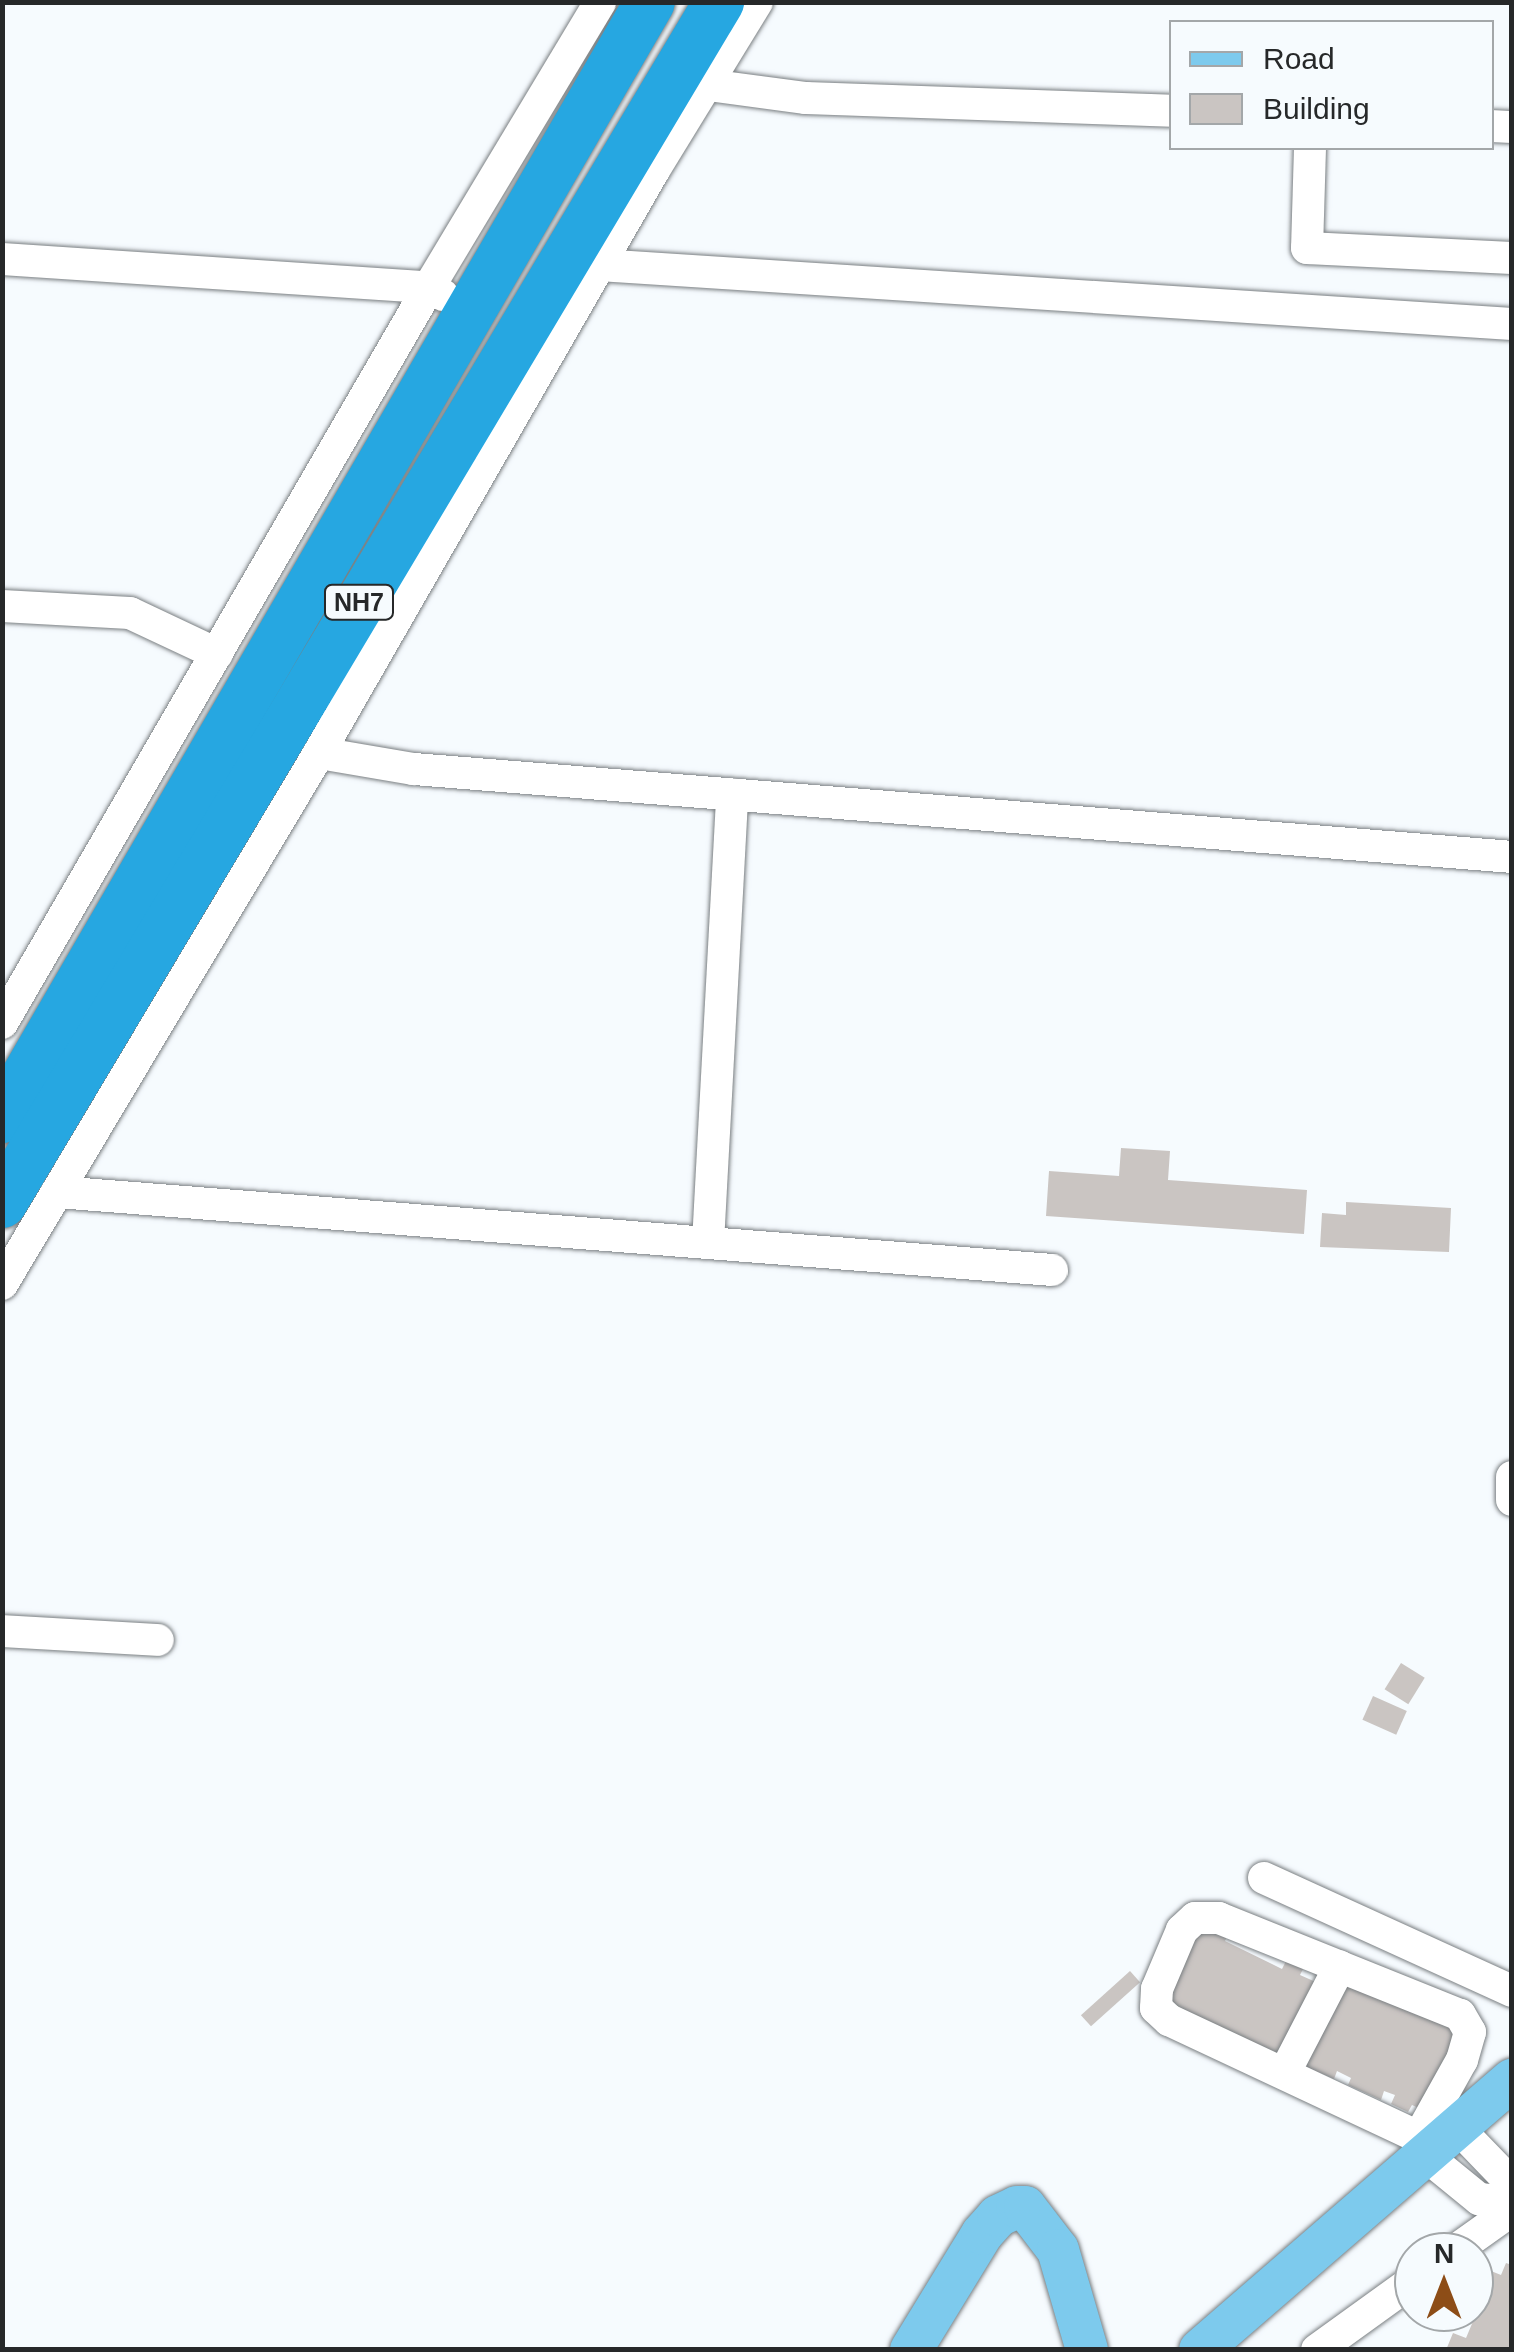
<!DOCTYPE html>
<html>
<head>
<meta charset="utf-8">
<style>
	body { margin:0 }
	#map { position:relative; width:1514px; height:2352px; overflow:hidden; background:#f6fbfe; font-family:Helvetica,sans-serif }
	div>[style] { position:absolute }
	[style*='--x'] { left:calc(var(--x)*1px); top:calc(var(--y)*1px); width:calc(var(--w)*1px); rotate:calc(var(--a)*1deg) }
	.building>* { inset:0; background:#cac5c2; transform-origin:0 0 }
	.roads { filter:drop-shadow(0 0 2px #7a7f82) drop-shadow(0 0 2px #7a7f82) }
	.minor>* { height:32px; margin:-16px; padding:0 16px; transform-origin:16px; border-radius:16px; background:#fff }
	.major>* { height:42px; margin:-21px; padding:0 21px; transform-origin:21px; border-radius:21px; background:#7dcaed }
	.highway>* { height:50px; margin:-25px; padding:0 25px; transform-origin:25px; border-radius:25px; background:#26a7e1 }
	span { translate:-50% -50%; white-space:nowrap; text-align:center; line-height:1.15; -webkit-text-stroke:10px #f6fbfe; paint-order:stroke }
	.shield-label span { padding:2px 8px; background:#f6fbfe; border:2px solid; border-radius:8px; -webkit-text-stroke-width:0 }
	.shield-label { font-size:25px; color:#262829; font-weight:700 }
	.frame { position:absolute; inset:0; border:5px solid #262829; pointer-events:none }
	.legend { position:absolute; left:1169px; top:20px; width:325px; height:130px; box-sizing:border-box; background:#f6fbfe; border:2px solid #a3a7a9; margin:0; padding:12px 18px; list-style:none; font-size:30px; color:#262829 }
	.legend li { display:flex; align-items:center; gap:20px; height:50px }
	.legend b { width:50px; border:2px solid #a3a7a9 }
	.north { position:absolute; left:1394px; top:2232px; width:100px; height:100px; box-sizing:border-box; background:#f6fbfe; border:2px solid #a3a7a9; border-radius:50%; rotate:0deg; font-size:28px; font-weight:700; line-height:40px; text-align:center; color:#262829 }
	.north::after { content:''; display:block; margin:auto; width:35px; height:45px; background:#8d4d17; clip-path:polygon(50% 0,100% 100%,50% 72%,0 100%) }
</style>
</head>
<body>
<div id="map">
	<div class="building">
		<i style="clip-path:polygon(1121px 1148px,1170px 1151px,1168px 1180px,1307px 1190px,1304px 1234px,1046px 1216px,1049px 1171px,1119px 1176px)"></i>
		<i style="clip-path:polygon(1346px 1202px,1451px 1208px,1449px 1252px,1320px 1247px,1322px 1213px,1346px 1215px)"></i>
		<i style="left:1401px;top:1663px;width:28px;height:31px;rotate:32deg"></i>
		<i style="left:1373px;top:1696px;width:37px;height:26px;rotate:24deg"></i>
		<i style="clip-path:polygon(1200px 1927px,1229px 1932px,1225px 1941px,1282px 1969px,1287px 1959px,1304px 1967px,1300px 1975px,1318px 1983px,1283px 2056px,1160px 2010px)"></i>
		<i style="left:1130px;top:1971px;width:15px;height:66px;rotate:48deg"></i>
		<i style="clip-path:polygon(1339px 1980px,1458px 2031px,1423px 2110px,1412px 2105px,1408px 2112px,1391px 2104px,1395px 2095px,1384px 2091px,1381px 2100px,1348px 2085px,1351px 2078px,1337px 2071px,1334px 2079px,1302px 2065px)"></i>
		<i style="clip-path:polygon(1506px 2263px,1512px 2265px,1512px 2350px,1446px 2350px,1453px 2333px,1466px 2338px,1479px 2307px,1474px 2305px,1474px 2283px,1481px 2267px,1501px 2275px)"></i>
	</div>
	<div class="roads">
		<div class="minor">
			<i style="--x:708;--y:85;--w:99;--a:7.6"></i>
			<i style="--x:806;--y:98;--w:366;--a:2"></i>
			<i style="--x:1492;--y:126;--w:20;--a:3"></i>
			<i style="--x:1310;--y:148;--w:100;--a:91.7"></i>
			<i style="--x:1307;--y:248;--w:205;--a:2.8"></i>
			<i style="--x:2;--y:259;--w:428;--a:3.8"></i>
			<i style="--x:429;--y:287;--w:16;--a:30"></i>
			<i style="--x:599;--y:265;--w:915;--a:3.7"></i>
			<i style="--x:2;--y:606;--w:128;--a:3.1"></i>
			<i style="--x:130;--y:613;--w:96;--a:25.2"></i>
			<i style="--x:319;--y:753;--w:96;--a:9.6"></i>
			<i style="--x:414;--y:769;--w:1102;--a:4.58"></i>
			<i style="--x:2;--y:1023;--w:851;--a:-59.88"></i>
			<i style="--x:429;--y:287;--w:332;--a:-59"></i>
			<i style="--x:57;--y:1192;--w:998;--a:4.48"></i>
			<i style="--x:708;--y:1243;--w:449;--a:-86.9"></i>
			<i style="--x:2;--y:1284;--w:618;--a:-59.16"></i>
			<i style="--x:319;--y:753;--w:672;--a:-60.12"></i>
			<i style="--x:654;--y:170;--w:197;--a:-58.5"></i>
			<i style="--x:1512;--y:1477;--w:23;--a:90"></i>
			<i style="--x:2;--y:1631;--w:156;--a:3.3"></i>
			<i style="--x:1264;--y:1878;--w:273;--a:24.5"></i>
			<i style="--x:1285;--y:2072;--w:119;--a:-62.6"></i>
			<i style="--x:1457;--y:2127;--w:79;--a:46"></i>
			<i style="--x:1420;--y:2135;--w:86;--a:-60.8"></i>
			<i style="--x:1462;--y:2060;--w:29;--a:-74"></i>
			<i style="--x:1470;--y:2032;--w:20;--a:-120"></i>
			<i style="--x:1460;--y:2015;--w:260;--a:-158.1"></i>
			<i style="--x:1219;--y:1918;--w:24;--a:180"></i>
			<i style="--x:1195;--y:1918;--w:18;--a:137"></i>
			<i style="--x:1182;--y:1930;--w:64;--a:113"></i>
			<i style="--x:1157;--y:1989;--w:19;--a:93"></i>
			<i style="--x:1156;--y:2008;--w:18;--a:43"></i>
			<i style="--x:1169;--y:2020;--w:295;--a:25.1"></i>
			<i style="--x:1425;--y:2155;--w:70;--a:39.2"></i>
			<i style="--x:1479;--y:2199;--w:33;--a:5"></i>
			<i style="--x:1453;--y:2252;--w:72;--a:-35.4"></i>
			<i style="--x:1317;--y:2350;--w:120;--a:-35.8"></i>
		</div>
		<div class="major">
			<i style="--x:911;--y:2350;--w:136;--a:-58.5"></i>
			<i style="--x:982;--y:2234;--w:24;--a:-48"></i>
			<i style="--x:998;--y:2216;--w:21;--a:-25"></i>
			<i style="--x:1017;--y:2207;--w:8;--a:0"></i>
			<i style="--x:1025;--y:2207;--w:54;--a:52.5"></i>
			<i style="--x:1058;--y:2250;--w:104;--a:73.8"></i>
			<i style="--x:1200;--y:2350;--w:413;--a:-40.9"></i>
		</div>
		<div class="highway">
			<i style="--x:2;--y:1118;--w:1290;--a:-59.86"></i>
			<i style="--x:2;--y:1203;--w:1399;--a:-59.16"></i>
		</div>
	</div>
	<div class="shield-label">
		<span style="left:359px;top:602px">NH7</span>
	</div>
	<div class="frame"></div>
	<ul class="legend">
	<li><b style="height:12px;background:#7dcaed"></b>Road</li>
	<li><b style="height:28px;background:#cac5c2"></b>Building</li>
	</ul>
	<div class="north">N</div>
</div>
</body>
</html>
